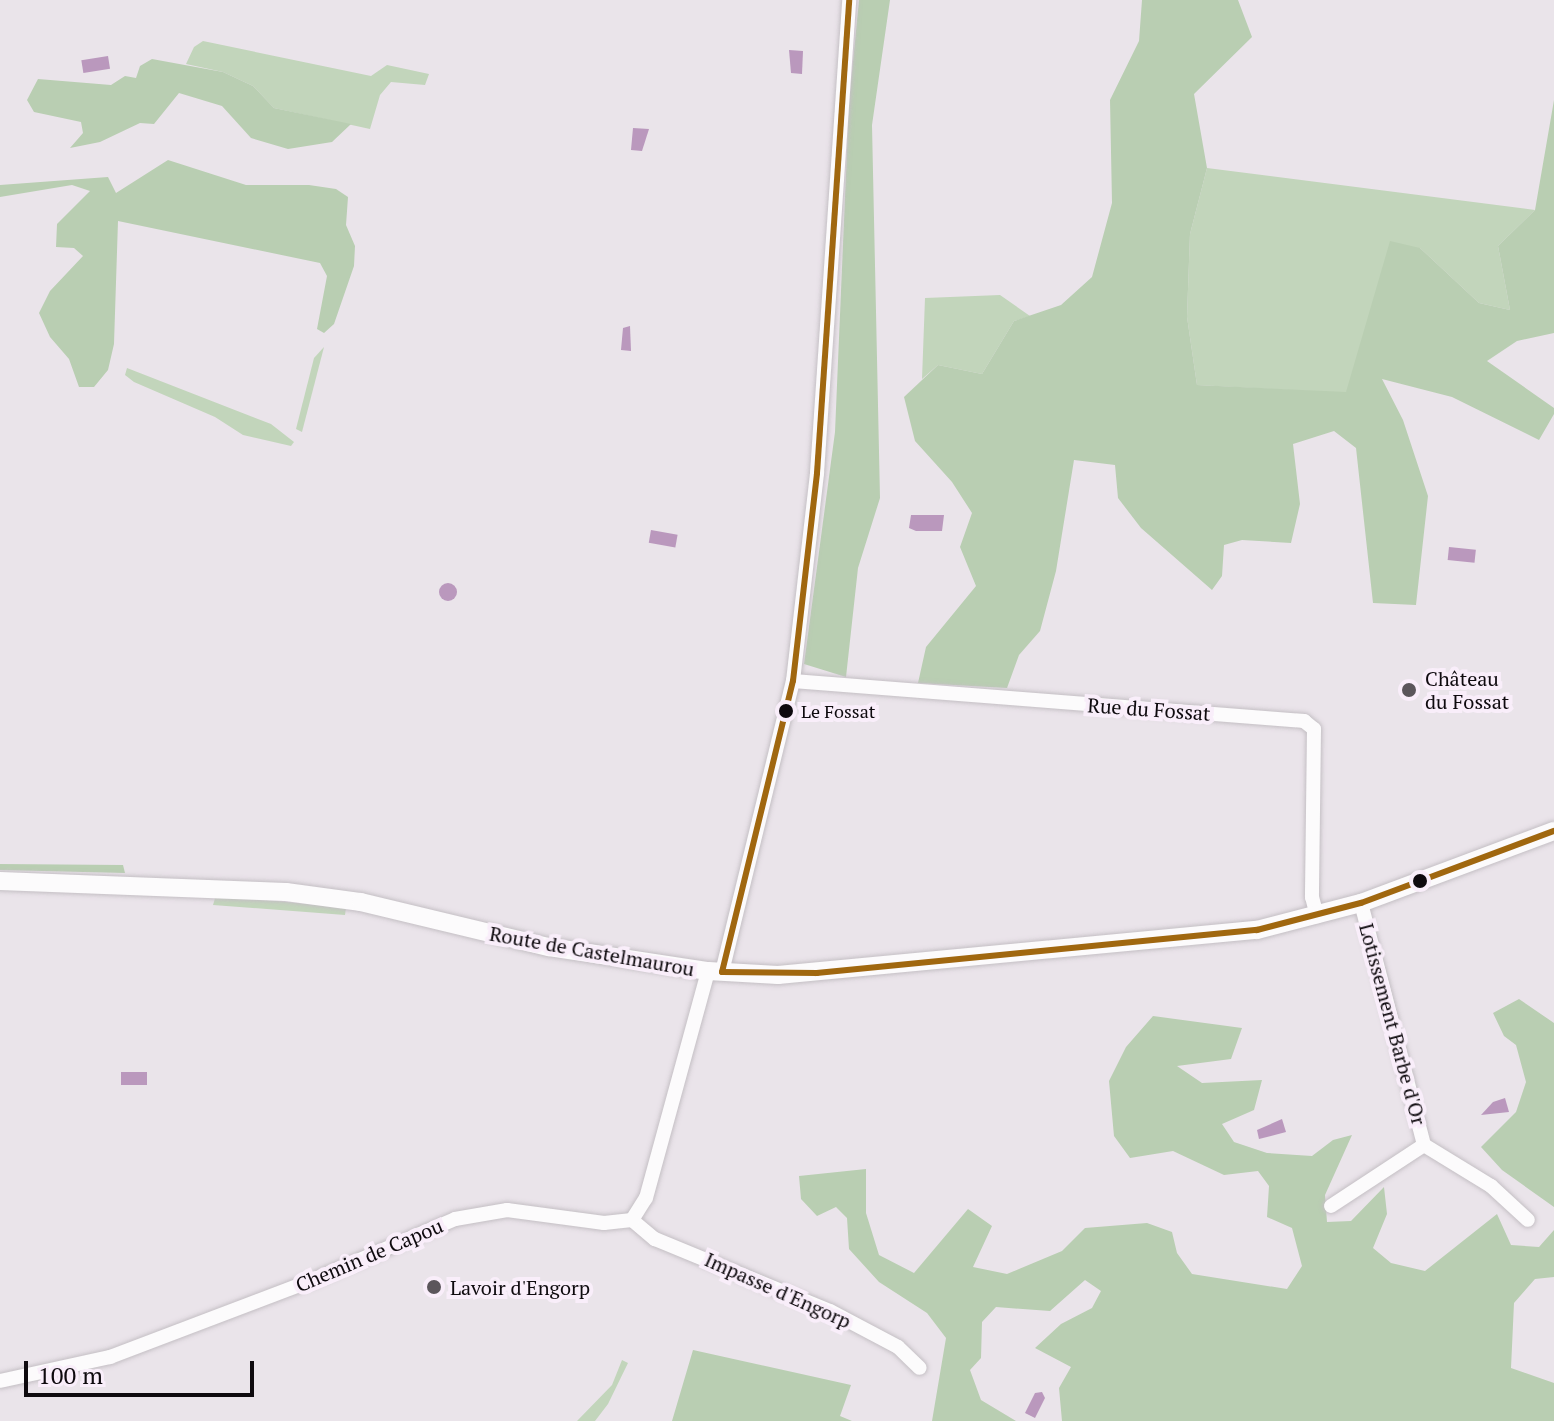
<!DOCTYPE html>
<html>
<head>
<meta charset="utf-8">
<style>
	body { margin:0 }
	#map { position:relative; width:1554px; height:1421px; overflow:hidden; background:#eae4ea; font-family:"PT Serif",serif }
	div>[style] { position:absolute }
	[style*='--x'] { left:calc(var(--x)*1px); top:calc(var(--y)*1px); width:calc(var(--w)*1px); rotate:calc(var(--a)*1deg) }
	.green>* { inset:0; background:#c2d5bb }
	.forest>* { inset:0; background:#b9ceb2 }
	.water>* { inset:0; background:#ba98bd; transform-origin:0 0 }
	.round { border-radius:50% }
	.roads { filter:drop-shadow(0 0 2px #c4bfc4) drop-shadow(0 0 2px #c4bfc4) }
	.minor>* { height:14px; margin:-7px; padding:0 7px; transform-origin:7px; border-radius:7px; background:#fcfbfc }
	.tertiary>* { height:18px; margin:-9px; padding:0 9px; transform-origin:9px; border-radius:9px; background:#fcfbfc }
	.bus-1>* { height:6px; margin:-3px; padding:0 3px; transform-origin:3px; border-radius:3px; background:#a0670f }
	.dots>* { width:22px; height:22px; translate:-50% -50%; box-sizing:border-box; border:4px solid #f9eefa; border-radius:50% }
	span { translate:-50% -50%; white-space:nowrap; text-align:center; line-height:1.15; -webkit-text-stroke:8px #f9eefa; paint-order:stroke }
	.bus-label { font-size:18px; color:#0e0a0e }
	.left { translate:0 -50%; text-align:left }
	.poi-label { font-size:20px; color:#0e0a0e }
	.street-label { font-size:20px; color:#0e0a0e }
	.scale { position:absolute; left:24px; top:1361px; width:230px; height:36px; box-sizing:border-box; border:4px solid #0e0a0e; border-top:0; padding-left:10px; font-size:24px; line-height:28px; white-space:nowrap; color:#0e0a0e; -webkit-text-stroke:6px #f9eefa; paint-order:stroke }
</style>
</head>
<body>
<div id="map">
	<div class="green">
		<i style="clip-path:polygon(203px 41px,371px 76px,387px 65px,429px 74px,425px 85px,391px 82px,380px 95px,370px 129px,274px 108px,253px 86px,223px 72px,186px 64px,194px 47px)"></i>
		<i style="clip-path:polygon(1207px 168px,1535px 210px,1498px 246px,1510px 310px,1479px 303px,1420px 248px,1346px 393px,1197px 385px,1187px 317px,1190px 234px)"></i>
		<i style="clip-path:polygon(1000px 295px,1030px 316px,1014px 321px,982px 374px,938px 365px,922px 379px,925px 298px)"></i>
		<i style="clip-path:polygon(324px 347px,302px 432px,296px 429px,314px 358px)"></i>
		<i style="clip-path:polygon(127px 368px,271px 424px,294px 442px,291px 446px,243px 435px,215px 417px,134px 382px,125px 375px)"></i>
		<i style="clip-path:polygon(216px 895px,346px 908px,345px 915px,213px 905px)"></i>
		<i style="clip-path:polygon(622px 1360px,628px 1363px,608px 1404px,595px 1421px,577px 1421px,612px 1385px)"></i>
	</div>
	<div class="forest">
		<i style="clip-path:polygon(859px 0,890px 0,872px 125px,880px 498px,858px 568px,846px 677px,804px 664px,835px 432px,849px 103px)"></i>
		<i style="clip-path:polygon(1142px 0,1238px 0,1252px 37px,1194px 94px,1207px 168px,1190px 234px,1187px 317px,1197px 385px,1346px 392px,1390px 241px,1420px 248px,1479px 303px,1510px 310px,1498px 246px,1535px 210px,1554px 100px,1554px 333px,1517px 341px,1487px 361px,1554px 408px,1554px 414px,1539px 440px,1452px 397px,1382px 379px,1403px 420px,1428px 496px,1416px 605px,1373px 603px,1356px 448px,1334px 431px,1293px 444px,1300px 504px,1291px 543px,1242px 540px,1224px 545px,1222px 576px,1212px 590px,1141px 528px,1118px 498px,1115px 465px,1074px 460px,1056px 571px,1040px 631px,1019px 655px,1007px 688px,918px 683px,926px 647px,976px 586px,960px 547px,972px 513px,952px 482px,915px 441px,904px 397px,938px 365px,982px 374px,1014px 321px,1061px 305px,1092px 277px,1112px 203px,1110px 100px,1139px 41px)"></i>
		<i style="clip-path:polygon(152px 59px,223px 72px,253px 86px,274px 108px,351px 124px,332px 142px,288px 149px,251px 138px,222px 106px,179px 93px,154px 124px,140px 123px,100px 142px,70px 148px,83px 133px,81px 122px,34px 112px,27px 100px,38px 79px,111px 85px,125px 76px,136px 78px,140px 66px)"></i>
		<i style="clip-path:polygon(168px 160px,246px 185px,309px 185px,336px 189px,348px 197px,346px 225px,355px 246px,354px 266px,334px 324px,324px 333px,317px 329px,327px 276px,320px 263px,118px 221px,114px 344px,108px 370px,94px 387px,79px 387px,69px 359px,50px 337px,39px 313px,50px 291px,83px 256px,74px 248px,56px 247px,57px 224px,90px 191px,72px 185px,0 197px,0 185px,108px 177px,116px 193px)"></i>
		<i style="clip-path:polygon(0 864px,123px 865px,125px 873px,0 870px)"></i>
		<i style="clip-path:polygon(1519px 999px,1554px 1023px,1554px 1207px,1502px 1170px,1481px 1147px,1516px 1112px,1526px 1082px,1516px 1045px,1504px 1036px,1493px 1013px)"></i>
		<i style="clip-path:polygon(1153px 1016px,1242px 1028px,1231px 1059px,1177px 1066px,1202px 1083px,1262px 1080px,1254px 1110px,1222px 1124px,1234px 1142px,1267px 1153px,1312px 1156px,1333px 1140px,1352px 1135px,1325px 1195px,1327px 1222px,1351px 1221px,1384px 1187px,1387px 1214px,1373px 1248px,1391px 1263px,1425px 1271px,1497px 1214px,1511px 1245px,1539px 1247px,1554px 1230px,1554px 1277px,1535px 1279px,1514px 1303px,1511px 1368px,1554px 1383px,1554px 1421px,1062px 1421px,1059px 1388px,1071px 1367px,1035px 1348px,1061px 1324px,1092px 1308px,1101px 1291px,1085px 1280px,1050px 1311px,996px 1307px,982px 1322px,981px 1358px,970px 1370px,981px 1400px,1016px 1421px,932px 1421px,946px 1338px,927px 1313px,879px 1282px,849px 1249px,847px 1218px,836px 1207px,817px 1216px,801px 1199px,799px 1176px,866px 1169px,866px 1213px,879px 1255px,914px 1273px,968px 1209px,992px 1226px,973px 1267px,1007px 1274px,1062px 1251px,1085px 1228px,1147px 1223px,1172px 1232px,1177px 1253px,1192px 1274px,1287px 1289px,1302px 1266px,1292px 1228px,1267px 1217px,1269px 1186px,1258px 1171px,1224px 1175px,1173px 1151px,1130px 1158px,1114px 1136px,1109px 1081px,1126px 1047px)"></i>
		<i style="clip-path:polygon(693px 1350px,851px 1385px,840px 1416px,852px 1421px,672px 1421px)"></i>
	</div>
	<div class="water">
		<i style="clip-path:polygon(789px 50px,803px 51px,802px 74px,791px 73px)"></i>
		<i style="left:108px;top:56px;width:13px;height:27px;rotate:81deg"></i>
		<i style="clip-path:polygon(633px 128px,649px 129px,642px 151px,631px 150px)"></i>
		<i style="clip-path:polygon(630px 326px,631px 351px,621px 350px,623px 328px)"></i>
		<i style="clip-path:polygon(911px 515px,944px 515px,942px 531px,916px 531px,909px 528px)"></i>
		<i style="left:651px;top:530px;width:27px;height:13px;rotate:10deg"></i>
		<i style="left:1449px;top:547px;width:27px;height:13px;rotate:6deg"></i>
		<i class="round" style="left:439px;top:583px;width:18px;height:18px"></i>
		<i style="left:147px;top:1072px;width:13px;height:26px;rotate:90deg"></i>
		<i style="clip-path:polygon(1505px 1098px,1509px 1112px,1481px 1115px,1493px 1102px)"></i>
		<i style="clip-path:polygon(1282px 1119px,1286px 1132px,1259px 1139px,1257px 1130px)"></i>
		<i style="clip-path:polygon(1042px 1392px,1045px 1398px,1035px 1418px,1025px 1413px,1035px 1393px)"></i>
	</div>
	<div class="roads">
		<div class="minor">
			<i style="--x:793;--y:681;--w:513;--a:4.48"></i>
			<i style="--x:1304;--y:721;--w:13;--a:39"></i>
			<i style="--x:1314;--y:729;--w:168;--a:90.7"></i>
			<i style="--x:1312;--y:897;--w:20;--a:75"></i>
			<i style="--x:1361;--y:903;--w:250;--a:75.4"></i>
			<i style="--x:1424;--y:1145;--w:79;--a:31.5"></i>
			<i style="--x:1491;--y:1186;--w:50;--a:42.6"></i>
			<i style="--x:722;--y:972;--w:300;--a:-76.3"></i>
			<i style="--x:793;--y:681;--w:209;--a:-83.4"></i>
			<i style="--x:817;--y:473;--w:474;--a:-86.1"></i>
			<i style="--x:1331;--y:1206;--w:111;--a:-33.3"></i>
			<i style="--x:632;--y:1220;--w:30;--a:40"></i>
			<i style="--x:655;--y:1239;--w:189;--a:22.4"></i>
			<i style="--x:830;--y:1311;--w:77;--a:27.9"></i>
			<i style="--x:898;--y:1347;--w:30;--a:44"></i>
			<i style="--x:0;--y:1381;--w:113;--a:-12.3"></i>
			<i style="--x:110;--y:1357;--w:217;--a:-20.8"></i>
			<i style="--x:313;--y:1280;--w:155;--a:-23.2"></i>
			<i style="--x:455;--y:1219;--w:53;--a:-9.8"></i>
			<i style="--x:507;--y:1210;--w:98;--a:7.6"></i>
			<i style="--x:604;--y:1223;--w:28;--a:-6"></i>
			<i style="--x:632;--y:1220;--w:26;--a:-58"></i>
			<i style="--x:646;--y:1198;--w:235;--a:-74.7"></i>
		</div>
		<div class="tertiary">
			<i style="--x:0;--y:881;--w:286;--a:2.2"></i>
			<i style="--x:286;--y:892;--w:76;--a:7.6"></i>
			<i style="--x:361;--y:902;--w:193;--a:13.5"></i>
			<i style="--x:549;--y:947;--w:161;--a:8.6"></i>
			<i style="--x:708;--y:971;--w:70;--a:3.3"></i>
			<i style="--x:778;--y:975;--w:481;--a:-5.4"></i>
			<i style="--x:1257;--y:930;--w:107;--a:-14.6"></i>
			<i style="--x:1361;--y:903;--w:206;--a:-20.5"></i>
		</div>
	</div>
	<div class="bus-1">
		<i style="--x:722;--y:972;--w:300;--a:-76.3"></i>
		<i style="--x:793;--y:681;--w:209;--a:-83.4"></i>
		<i style="--x:817;--y:473;--w:474;--a:-86.1"></i>
		<i style="--x:722;--y:972;--w:95;--a:0.6"></i>
		<i style="--x:817;--y:973;--w:442;--a:-5.6"></i>
		<i style="--x:1257;--y:930;--w:107;--a:-14.6"></i>
		<i style="--x:1361;--y:903;--w:206;--a:-20.5"></i>
	</div>
	<div class="dots">
		<i style="left:1409px;top:690px;background:#5b565b"></i>
		<i style="left:786px;top:711px;background:#0e0a0e"></i>
		<i style="left:1420px;top:881px;background:#0e0a0e"></i>
		<i style="left:434px;top:1287px;background:#5b565b"></i>
	</div>
	<div class="bus-label">
		<span class="left" style="left:801px;top:711px">Le Fossat</span>
	</div>
	<div class="poi-label">
		<span class="left" style="left:1425px;top:690px">Château<br>du Fossat</span>
		<span class="left" style="left:450px;top:1287px">Lavoir d'Engorp</span>
	</div>
	<div class="street-label">
		<span style="left:1149px;top:709px;rotate:4deg">Rue du Fossat</span>
		<span style="left:592px;top:951px;rotate:10deg">Route de Castelmaurou</span>
		<span style="left:1393px;top:1024px;rotate:75deg">Lotissement Barbe d'Or</span>
		<span style="left:369px;top:1255px;rotate:-23deg">Chemin de Capou</span>
		<span style="left:778px;top:1290px;rotate:24deg">Impasse d'Engorp</span>
	</div>
	<div class="scale">100 m</div>
</div>
</body>
</html>
